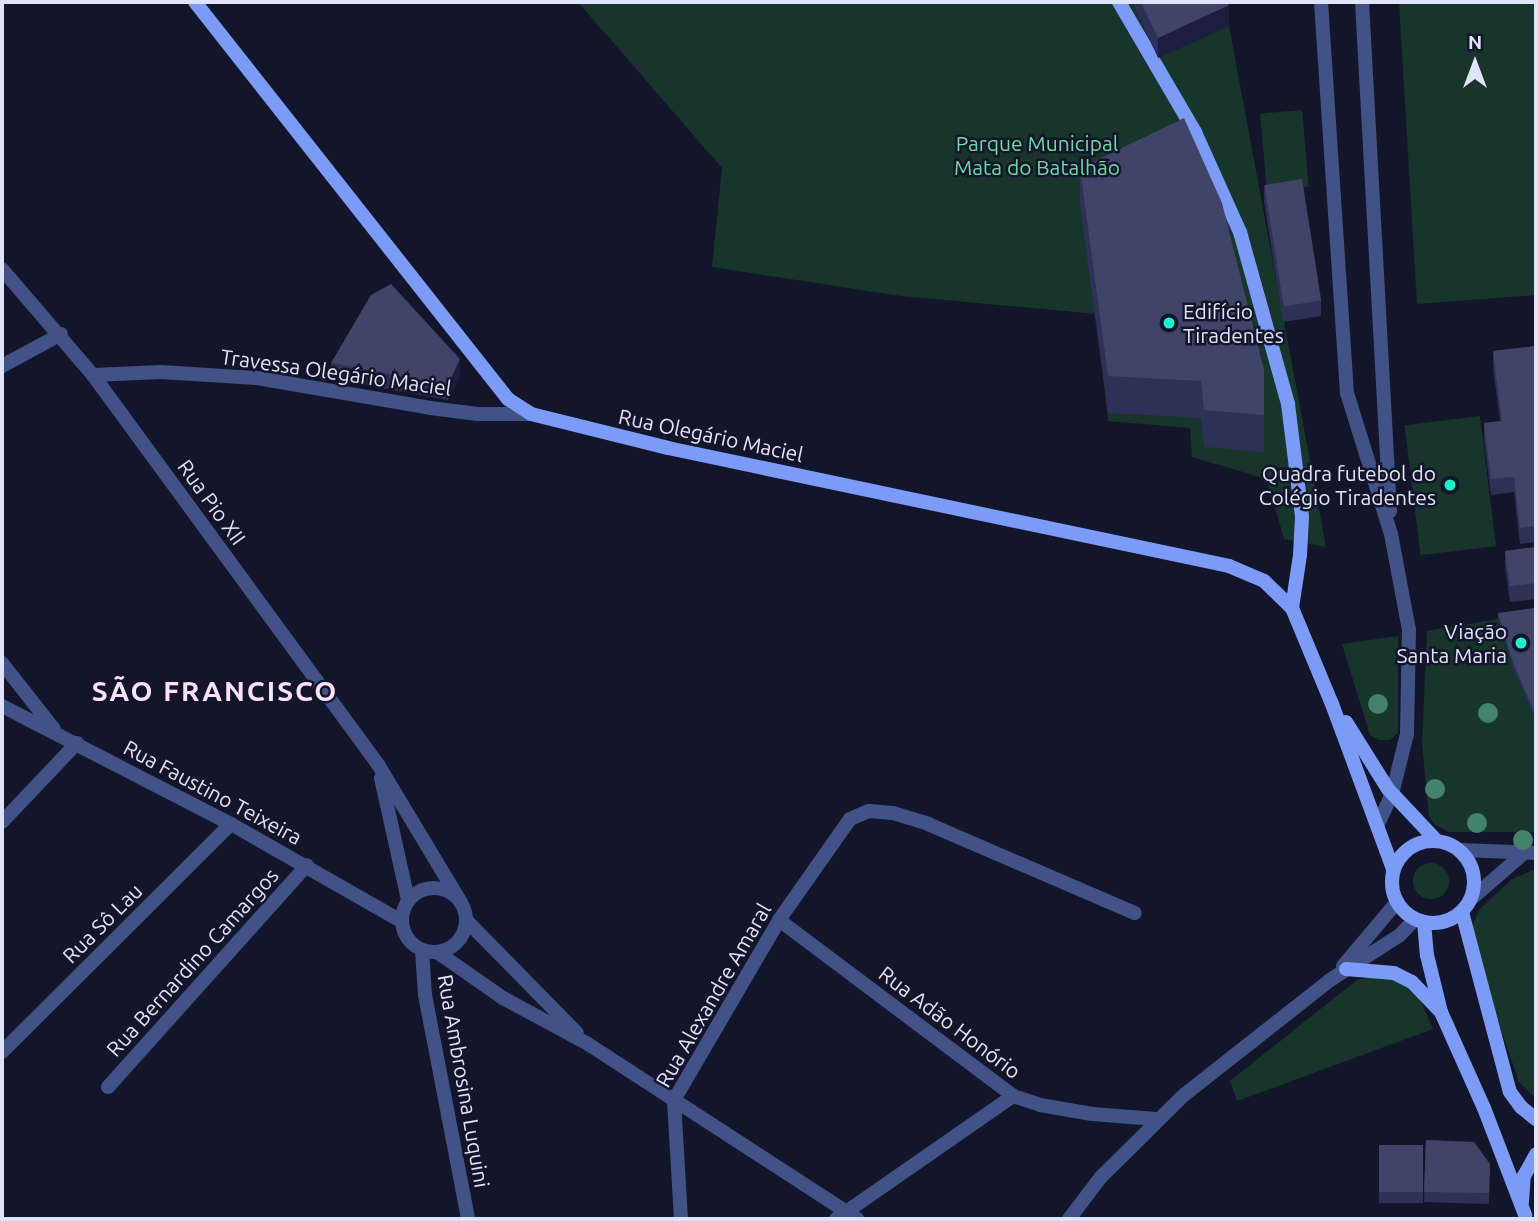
<!DOCTYPE html>
<html>
<head>
<meta charset="utf-8">
<style>
	body { margin:0 }
	#map { position:relative; width:1538px; height:1221px; overflow:hidden; background:#13162b; font-family:Ubuntu,sans-serif }
	div>[style] { position:absolute }
	[style*='--x'] { left:calc(var(--x)*1px); top:calc(var(--y)*1px); width:calc(var(--w)*1px); rotate:calc(var(--a)*1deg) }
	.green>* { inset:0; background:#17352b; transform-origin:0 0 }
	.round { border-radius:50% }
	.street>* { height:14px; margin:-7px; padding:0 7px; transform-origin:7px; border-radius:7px; background:#415287 }
	.street>.ring { margin:-7px; padding:0; box-sizing:content-box; background:none; border:14px solid #415287; border-radius:50% }
	.secondary>* { height:14px; margin:-7px; padding:0 7px; transform-origin:7px; border-radius:7px; background:#7c9bf7 }
	.secondary>.ring { margin:-7px; padding:0; box-sizing:content-box; background:none; border:14px solid #7c9bf7; border-radius:50% }
	.trees>* { width:20px; height:20px; margin:-10px; border-radius:50%; background:#45826c }
	.wall>* { inset:0; background:#2d3157; transform-origin:0 0 }
	.shaded-wall>* { inset:0; background:#1b1e3e }
	.building>* { inset:0; background:#404469; transform-origin:0 0 }
	.dots>* { width:19px; height:19px; translate:-50% -50%; box-sizing:border-box; border:4px solid #13162b; border-radius:50% }
	span { translate:-50% -50%; white-space:nowrap; text-align:center; line-height:1.15; -webkit-text-stroke:5px #13162b; paint-order:stroke }
	.park-label { font-size:21px; color:#6edaa2 }
	.poi-label { font-size:21px; color:#dfe4fd }
	.left { translate:0 -50%; text-align:left }
	.right { translate:-100% -50%; text-align:right }
	.street-label { font-size:21px; color:#dfe4fd }
	.district-label { font-size:28px; color:#fde1fb; font-weight:700; letter-spacing:2px }
	.frame { position:absolute; inset:0; border:4px solid #dfe4fd; pointer-events:none }
	.north { position:absolute; left:1440px; top:28px; width:70px; height:70px; -webkit-text-stroke:5px #13162b; paint-order:stroke; rotate:0deg; font-size:19px; font-weight:700; line-height:28px; text-align:center; color:#dfe4fd }
	.north::after { content:''; display:block; margin:auto; width:24px; height:32px; background:#dfe4fd; clip-path:polygon(50% 0,100% 100%,50% 72%,0 100%) }
</style>
</head>
<body>
<div id="map">
	<div class="green">
		<i style="clip-path:polygon(578px 2px,1132px 2px,1158px 58px,1229px 26px,1326px 547px,1284px 539px,1267px 479px,1192px 457px,1190px 428px,1108px 421px,1096px 314px,901px 296px,712px 267px,722px 168px)"></i>
		<i style="clip-path:polygon(1399px 2px,1536px 2px,1536px 295px,1417px 304px)"></i>
		<i style="left:1302px;top:110px;width:77px;height:42px;rotate:85deg"></i>
		<i style="left:1480px;top:416px;width:131px;height:76px;rotate:83deg"></i>
		<i style="clip-path:polygon(1498px 619px,1513px 668px,1536px 720px,1536px 832px,1449px 832px,1434px 824px,1429px 816px,1422px 743px,1427px 631px)"></i>
		<i style="clip-path:polygon(1398px 636px,1398px 733px,1390px 740px,1379px 740px,1370px 735px,1342px 644px)"></i>
		<i class="round" style="left:1413px;top:863px;width:36px;height:36px"></i>
		<i style="clip-path:polygon(1536px 869px,1536px 1099px,1519px 1082px,1471px 942px,1471px 929px,1479px 910px,1512px 879px)"></i>
		<i style="clip-path:polygon(1374px 976px,1392px 978px,1407px 985px,1420px 999px,1433px 1029px,1237px 1101px,1230px 1081px,1357px 980px)"></i>
	</div>
	<div class="street">
		<i style="--x:1321;--y:2;--w:392;--a:86.2"></i>
		<i style="--x:1347;--y:393;--w:148;--a:72.7"></i>
		<i style="--x:1391;--y:534;--w:98;--a:79.4"></i>
		<i style="--x:1409;--y:630;--w:104;--a:91.1"></i>
		<i style="--x:1407;--y:734;--w:62;--a:104"></i>
		<i style="--x:1392;--y:794;--w:35;--a:115"></i>
		<i style="--x:1362;--y:2;--w:510;--a:86.85"></i>
		<i style="--x:2;--y:269;--w:140;--a:49.4"></i>
		<i style="--x:93;--y:375;--w:484;--a:53.8"></i>
		<i style="--x:379;--y:766;--w:157;--a:59"></i>
		<i style="--x:2;--y:366;--w:67;--a:-28.5"></i>
		<i style="--x:93;--y:375;--w:68;--a:-2.5"></i>
		<i style="--x:161;--y:372;--w:96;--a:3.6"></i>
		<i style="--x:257;--y:378;--w:176;--a:9.8"></i>
		<i style="--x:430;--y:408;--w:48;--a:7.1"></i>
		<i style="--x:478;--y:414;--w:53;--a:0"></i>
		<i style="--x:2;--y:663;--w:84;--a:51.8"></i>
		<i style="--x:2;--y:706;--w:258;--a:27.3"></i>
		<i style="--x:231;--y:824;--w:196;--a:29.7"></i>
		<i style="--x:381;--y:778;--w:125;--a:77.5"></i>
		<i style="--x:2;--y:822;--w:109;--a:-46.5"></i>
		<i style="--x:1461;--y:850;--w:75;--a:2.3"></i>
		<i class="ring" style="left:402px;top:888px;width:50px;height:50px"></i>
		<i style="--x:1470;--y:900;--w:72;--a:-41"></i>
		<i style="--x:466;--y:920;--w:158;--a:45.5"></i>
		<i style="--x:779;--y:920;--w:293;--a:36.9"></i>
		<i style="--x:1013;--y:1096;--w:28;--a:18"></i>
		<i style="--x:1040;--y:1105;--w:53;--a:9.8"></i>
		<i style="--x:1092;--y:1114;--w:64;--a:4.5"></i>
		<i style="--x:422;--y:950;--w:45;--a:86.2"></i>
		<i style="--x:425;--y:995;--w:228;--a:79.1"></i>
		<i style="--x:437;--y:952;--w:80;--a:34.9"></i>
		<i style="--x:503;--y:998;--w:97;--a:28.4"></i>
		<i style="--x:588;--y:1044;--w:321;--a:33"></i>
		<i style="--x:1343;--y:966;--w:84;--a:-49.8"></i>
		<i style="--x:2;--y:1052;--w:323;--a:-44.9"></i>
		<i style="--x:108;--y:1087;--w:298;--a:-48.1"></i>
		<i style="--x:681;--y:1219;--w:119;--a:-93.4"></i>
		<i style="--x:674;--y:1100;--w:208;--a:-59.7"></i>
		<i style="--x:779;--y:920;--w:123;--a:-54.9"></i>
		<i style="--x:850;--y:819;--w:21;--a:-23"></i>
		<i style="--x:869;--y:811;--w:24;--a:5"></i>
		<i style="--x:893;--y:813;--w:37;--a:17"></i>
		<i style="--x:928;--y:824;--w:225;--a:23.3"></i>
		<i style="--x:836;--y:1219;--w:216;--a:-34.8"></i>
		<i style="--x:1069;--y:1219;--w:53;--a:-52.7"></i>
		<i style="--x:1101;--y:1177;--w:117;--a:-44.7"></i>
		<i style="--x:1184;--y:1095;--w:186;--a:-38.2"></i>
		<i style="--x:1330;--y:980;--w:83;--a:-32.7"></i>
		<i style="--x:1400;--y:935;--w:22;--a:-47"></i>
	</div>
	<div class="secondary">
		<i style="--x:195;--y:2;--w:506;--a:51.75"></i>
		<i style="--x:508;--y:399;--w:27;--a:33"></i>
		<i style="--x:531;--y:414;--w:141;--a:13.9"></i>
		<i style="--x:668;--y:448;--w:573;--a:11.88"></i>
		<i style="--x:1229;--y:566;--w:38;--a:23"></i>
		<i style="--x:1264;--y:581;--w:39;--a:44"></i>
		<i style="--x:1292;--y:608;--w:104;--a:67.4"></i>
		<i style="--x:1332;--y:704;--w:176;--a:69.7"></i>
		<i style="--x:1119;--y:2;--w:151;--a:59.7"></i>
		<i style="--x:1195;--y:132;--w:110;--a:65.8"></i>
		<i style="--x:1240;--y:232;--w:179;--a:74.4"></i>
		<i style="--x:1288;--y:404;--w:114;--a:82.9"></i>
		<i style="--x:1302;--y:517;--w:38;--a:93"></i>
		<i style="--x:1300;--y:555;--w:54;--a:98.6"></i>
		<i style="--x:1346;--y:722;--w:79;--a:57.9"></i>
		<i style="--x:1388;--y:789;--w:70;--a:46.7"></i>
		<i class="ring" style="left:1392px;top:841px;width:68px;height:68px"></i>
		<i style="--x:1462;--y:912;--w:186;--a:75.1"></i>
		<i style="--x:1510;--y:1092;--w:19;--a:54"></i>
		<i style="--x:1521;--y:1107;--w:19;--a:39"></i>
		<i style="--x:1424;--y:922;--w:33;--a:85"></i>
		<i style="--x:1427;--y:955;--w:59;--a:76.2"></i>
		<i style="--x:1441;--y:1012;--w:105;--a:65.9"></i>
		<i style="--x:1484;--y:1108;--w:115;--a:69"></i>
		<i style="--x:1346;--y:969;--w:48;--a:4.8"></i>
		<i style="--x:1394;--y:973;--w:20;--a:27"></i>
		<i style="--x:1412;--y:982;--w:39;--a:46"></i>
		<i style="--x:1522;--y:1202;--w:26;--a:-86"></i>
		<i style="--x:1524;--y:1176;--w:25;--a:-61"></i>
	</div>
	<div class="trees">
		<i style="left:1378px;top:704px"></i>
		<i style="left:1488px;top:713px"></i>
		<i style="left:1435px;top:789px"></i>
		<i style="left:1477px;top:823px"></i>
		<i style="left:1523px;top:840px"></i>
	</div>
	<div class="wall">
		<i style="clip-path:polygon(1132px 2px,1227px 2px,1229px 26px,1158px 58px)"></i>
		<i style="clip-path:polygon(1080px 168px,1264px 415px,1264px 452px,1204px 447px,1201px 418px,1108px 413px,1080px 205px)"></i>
		<i style="clip-path:polygon(1264px 185px,1321px 301px,1321px 316px,1283px 322px,1264px 201px)"></i>
		<i style="clip-path:polygon(1536px 346px,1536px 542px,1520px 544px,1514px 492px,1491px 495px,1484px 439px,1484px 423px,1500px 421px,1493px 367px,1493px 351px)"></i>
		<i style="clip-path:polygon(331px 363px,460px 375px,448px 400px,331px 379px)"></i>
		<i style="clip-path:polygon(1536px 547px,1536px 599px,1510px 602px,1505px 566px,1505px 551px)"></i>
		<i style="clip-path:polygon(1536px 608px,1536px 720px,1534px 716px,1513px 668px,1498px 619px,1498px 613px)"></i>
		<i style="clip-path:polygon(1426px 1140px,1490px 1164px,1489px 1204px,1424px 1202px)"></i>
		<i style="left:1379px;top:1145px;width:44px;height:58px"></i>
	</div>
	<div class="shaded-wall">
		<i style="clip-path:polygon(1229px 5px,1229px 26px,1158px 58px,1158px 38px)"></i>
		<i style="clip-path:polygon(460px 359px,460px 375px,448px 400px,448px 385px)"></i>
	</div>
	<div class="building">
		<i style="clip-path:polygon(1141px 2px,1227px 2px,1229px 5px,1158px 38px)"></i>
		<i style="clip-path:polygon(1184px 118px,1222px 203px,1264px 370px,1264px 415px,1204px 410px,1201px 381px,1108px 376px,1080px 168px)"></i>
		<i style="left:1302px;top:179px;width:123px;height:38px;rotate:81deg"></i>
		<i style="clip-path:polygon(391px 284px,460px 359px,448px 385px,331px 363px,371px 295px)"></i>
		<i style="clip-path:polygon(1536px 346px,1536px 526px,1520px 528px,1514px 477px,1491px 479px,1484px 423px,1502px 421px,1493px 351px)"></i>
		<i style="clip-path:polygon(1536px 547px,1536px 583px,1510px 586px,1505px 551px)"></i>
		<i style="clip-path:polygon(1536px 608px,1536px 715px,1534px 711px,1513px 662px,1498px 613px)"></i>
		<i style="clip-path:polygon(1426px 1140px,1474px 1142px,1490px 1164px,1489px 1193px,1424px 1192px)"></i>
		<i style="left:1379px;top:1145px;width:44px;height:47px"></i>
	</div>
	<div class="dots">
		<i style="left:1169px;top:323px;background:#18f1cb"></i>
		<i style="left:1450px;top:485px;background:#18f1cb"></i>
		<i style="left:1521px;top:643px;background:#18f1cb"></i>
	</div>
	<div class="park-label">
		<span style="left:1037px;top:155px">Parque Municipal<br>Mata do Batalhão</span>
	</div>
	<div class="poi-label">
		<span class="left" style="left:1183px;top:323px">Edifício<br>Tiradentes</span>
		<span class="right" style="left:1436px;top:485px">Quadra futebol do<br>Colégio Tiradentes</span>
		<span class="right" style="left:1507px;top:643px">Viação<br>Santa Maria</span>
	</div>
	<div class="street-label">
		<span style="left:336px;top:372px;rotate:8deg">Travessa Olegário Maciel</span>
		<span style="left:711px;top:435px;rotate:12deg">Rua Olegário Maciel</span>
		<span style="left:212px;top:502px;rotate:54deg">Rua Pio XII</span>
		<span style="left:213px;top:792px;rotate:28deg">Rua Faustino Teixeira</span>
		<span style="left:102px;top:923px;rotate:-45deg">Rua Sô Lau</span>
		<span style="left:192px;top:962px;rotate:-48deg">Rua Bernardino Camargos</span>
		<span style="left:713px;top:995px;rotate:-60deg">Rua Alexandre Amaral</span>
		<span style="left:950px;top:1022px;rotate:37deg">Rua Adão Honório</span>
		<span style="left:464px;top:1081px;rotate:80deg">Rua Ambrosina Luquini</span>
	</div>
	<div class="district-label">
		<span style="left:215px;top:691px">SÃO FRANCISCO</span>
	</div>
	<div class="frame"></div>
	<div class="north">N</div>
</div>
</body>
</html>
